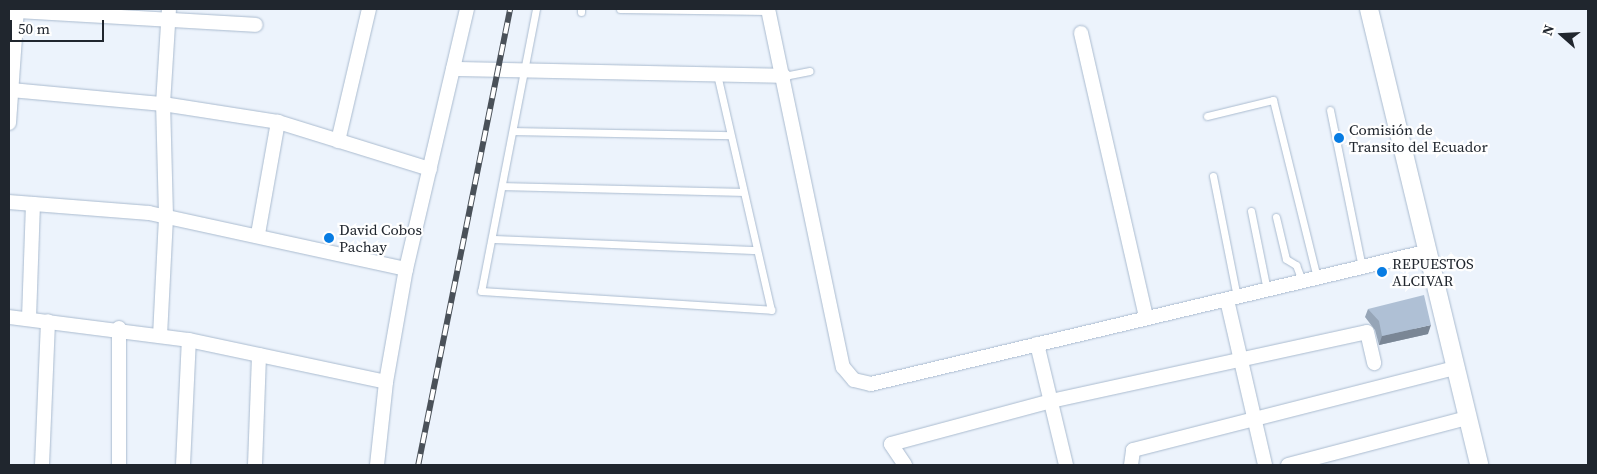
<!DOCTYPE html>
<html>
<head>
<meta charset="utf-8">
<style>
	body { margin:0 }
	#map { position:relative; width:1597px; height:474px; overflow:hidden; background:#ecf3fc; font-family:"Source Serif 4",serif }
	div>[style] { position:absolute }
	[style*='--x'] { left:calc(var(--x)*1px); top:calc(var(--y)*1px); width:calc(var(--w)*1px); rotate:calc(var(--a)*1deg) }
	.roads { filter:drop-shadow(0 0 1px #aabbcf) drop-shadow(0 0 1px #aabbcf) }
	.service>* { height:7px; margin:-3.5px; padding:0 3.5px; transform-origin:3.5px; border-radius:3.5px; background:#fff }
	.minor>* { height:14px; margin:-7px; padding:0 7px; transform-origin:7px; border-radius:7px; background:#fff }
	.tertiary>* { height:18px; margin:-9px; padding:0 9px; transform-origin:9px; border-radius:9px; background:#fff }
	.rail>* { height:5.5px; margin-top:-2.75px; transform-origin:0; background:repeating-linear-gradient(90deg,#fff 0 11px,#4a5159 0 22px); box-sizing:border-box; border-block:1px solid #4a5159 }
	.wall>* { inset:0; background:#96a5b7 }
	.shaded-wall>* { inset:0; background:#7a8695 }
	.building>* { inset:0; background:#afc0d5 }
	.dots>* { width:14px; height:14px; translate:-50% -50%; box-sizing:border-box; border:2px solid #fff; border-radius:50% }
	span { translate:-50% -50%; white-space:nowrap; text-align:center; line-height:1.15; -webkit-text-stroke:4.5px #fff; paint-order:stroke }
	.poi-label { font-size:15px; color:#20262e }
	.left { translate:0 -50%; text-align:left }
	.frame { position:absolute; inset:0; border:10px solid #20262e; pointer-events:none }
	.north { position:absolute; left:1537px; top:10px; width:50px; height:50px; -webkit-text-stroke:4px #fff; paint-order:stroke; rotate:289deg; font-size:14px; font-weight:700; line-height:20px; text-align:center; color:#20262e }
	.north::after { content:''; display:block; margin:auto; width:18px; height:22px; background:#20262e; clip-path:polygon(50% 0,100% 100%,50% 72%,0 100%) }
	.scale { position:absolute; left:10px; top:20px; width:94px; height:22px; box-sizing:border-box; border:2px solid #20262e; border-top:0; padding-left:6px; font-size:15px; line-height:18px; white-space:nowrap; color:#20262e; -webkit-text-stroke:4px #fff; paint-order:stroke }
</style>
</head>
<body>
<div id="map">
	<div class="roads">
		<div class="service">
			<i style="--x:536;--y:9;--w:287;--a:101"></i>
			<i style="--x:481;--y:291;--w:291;--a:3.7"></i>
			<i style="--x:771;--y:310;--w:241;--a:-102.9"></i>
			<i style="--x:581;--y:9;--w:3;--a:90"></i>
			<i style="--x:620;--y:9;--w:148;--a:0.8"></i>
			<i style="--x:784;--y:76;--w:26;--a:-11"></i>
			<i style="--x:1330;--y:110;--w:160;--a:78.5"></i>
			<i style="--x:1207;--y:116;--w:68;--a:-13.6"></i>
			<i style="--x:1273;--y:100;--w:183;--a:76.1"></i>
			<i style="--x:514;--y:131;--w:215;--a:1.1"></i>
			<i style="--x:1213;--y:176;--w:123;--a:78.8"></i>
			<i style="--x:503;--y:186;--w:239;--a:1.4"></i>
			<i style="--x:1251;--y:211;--w:81;--a:78.6"></i>
			<i style="--x:1276;--y:217;--w:43;--a:76.6"></i>
			<i style="--x:1286;--y:259;--w:12;--a:31"></i>
			<i style="--x:1296;--y:265;--w:17;--a:69"></i>
			<i style="--x:492;--y:239;--w:263;--a:2.4"></i>
		</div>
		<div class="minor">
			<i style="--x:768;--y:9;--w:366;--a:78.2"></i>
			<i style="--x:843;--y:367;--w:17;--a:50"></i>
			<i style="--x:854;--y:380;--w:17;--a:13"></i>
			<i style="--x:871;--y:384;--w:570;--a:-13.4"></i>
			<i style="--x:16;--y:11;--w:240;--a:3.3"></i>
			<i style="--x:1081;--y:33;--w:291;--a:77.1"></i>
			<i style="--x:453;--y:69;--w:331;--a:1.2"></i>
			<i style="--x:11;--y:90;--w:153;--a:5.3"></i>
			<i style="--x:163;--y:104;--w:116;--a:8.9"></i>
			<i style="--x:278;--y:122;--w:159;--a:17.2"></i>
			<i style="--x:9;--y:123;--w:114;--a:-86"></i>
			<i style="--x:338;--y:141;--w:136;--a:-76.8"></i>
			<i style="--x:9;--y:202;--w:140;--a:4.5"></i>
			<i style="--x:149;--y:213;--w:263;--a:12.3"></i>
			<i style="--x:258;--y:234;--w:114;--a:-79.9"></i>
			<i style="--x:1227;--y:300;--w:169;--a:77"></i>
			<i style="--x:9;--y:317;--w:181;--a:7.3"></i>
			<i style="--x:189;--y:340;--w:201;--a:12"></i>
			<i style="--x:29;--y:318;--w:114;--a:-88"></i>
			<i style="--x:119;--y:328;--w:137;--a:90"></i>
			<i style="--x:160;--y:336;--w:120;--a:-87.1"></i>
			<i style="--x:166;--y:216;--w:112;--a:-91.5"></i>
			<i style="--x:163;--y:104;--w:95;--a:-86.4"></i>
			<i style="--x:1037;--y:344;--w:124;--a:76.5"></i>
			<i style="--x:42;--y:465;--w:144;--a:-87.6"></i>
			<i style="--x:183;--y:465;--w:125;--a:-87.3"></i>
			<i style="--x:255;--y:465;--w:110;--a:-87.9"></i>
			<i style="--x:377;--y:465;--w:83;--a:-83.8"></i>
			<i style="--x:386;--y:382;--w:115;--a:-80"></i>
			<i style="--x:406;--y:269;--w:267;--a:-76.8"></i>
			<i style="--x:905;--y:465;--w:25;--a:-124"></i>
			<i style="--x:891;--y:444;--w:166;--a:-15"></i>
			<i style="--x:1051;--y:401;--w:323;--a:-12.3"></i>
			<i style="--x:1367;--y:332;--w:32;--a:77"></i>
			<i style="--x:1131;--y:465;--w:15;--a:-82"></i>
			<i style="--x:1133;--y:450;--w:331;--a:-14.3"></i>
			<i style="--x:1288;--y:465;--w:185;--a:-14.7"></i>
		</div>
		<div class="tertiary">
			<i style="--x:1369;--y:9;--w:469;--a:76.4"></i>
		</div>
	</div>
	<div class="rail">
		<i style="--x:418;--y:465;--w:465;--a:-78.6"></i>
	</div>
	<div class="wall">
		<i style="clip-path:polygon(1368px 309px,1428px 334px,1379px 345px,1375px 330px,1365px 317px)"></i>
	</div>
	<div class="shaded-wall">
		<i style="clip-path:polygon(1431px 325px,1428px 334px,1379px 345px,1382px 336px)"></i>
	</div>
	<div class="building">
		<i style="clip-path:polygon(1424px 295px,1431px 325px,1382px 336px,1379px 321px,1368px 309px)"></i>
	</div>
	<div class="dots">
		<i style="left:1339px;top:138px;background:#077ce3"></i>
		<i style="left:329px;top:238px;background:#077ce3"></i>
		<i style="left:1382px;top:272px;background:#077ce3"></i>
	</div>
	<div class="poi-label">
		<span class="left" style="left:1349px;top:138px">Comisión de<br>Transito del Ecuador</span>
		<span class="left" style="left:339px;top:238px">David Cobos<br>Pachay</span>
		<span class="left" style="left:1392px;top:272px">REPUESTOS<br>ALCIVAR</span>
	</div>
	<div class="frame"></div>
	<div class="north">N</div>
	<div class="scale">50 m</div>
</div>
</body>
</html>
